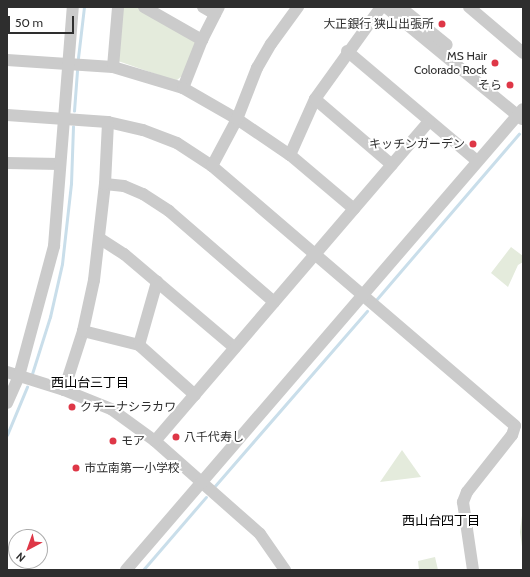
<!DOCTYPE html>
<html>
<head>
<meta charset="utf-8">
<style>
	body { margin:0 }
	#map { position:relative; width:530px; height:577px; overflow:hidden; background:#fff; font-family:Cabin,"Noto Sans JP",sans-serif }
	div>[style] { position:absolute }
	[style*='--x'] { left:calc(var(--x)*1px); top:calc(var(--y)*1px); width:calc(var(--w)*1px); rotate:calc(var(--a)*1deg) }
	.green>* { inset:0; background:#e4ebdc }
	.stream>* { height:2.5px; margin:-1.25px; padding:0 1.25px; transform-origin:1.25px; border-radius:1.25px; background:#c9deea }
	.minor>* { height:12px; margin:-6px; padding:0 6px; transform-origin:6px; border-radius:6px; background:#cbcbcb }
	.dots>* { width:11px; height:11px; translate:-50% -50%; box-sizing:border-box; border:2px solid #fff; border-radius:50% }
	span { translate:-50% -50%; white-space:nowrap; text-align:center; line-height:1.15; -webkit-text-stroke:4px #fff; paint-order:stroke }
	.poi-label { font-size:12px; color:#2e2e2e }
	.right { translate:-100% -50%; text-align:right }
	.left { translate:0 -50%; text-align:left }
	.neighbourhood-label { font-size:13px; color:#000 }
	.frame { position:absolute; inset:0; border:8px solid #2e2e2e; pointer-events:none }
	.north { position:absolute; left:8px; top:529px; width:40px; height:40px; box-sizing:border-box; background:#fff; border:1px solid #ababab; border-radius:50%; rotate:221deg; font-size:11px; font-weight:700; line-height:16px; text-align:center; color:#2e2e2e }
	.north::after { content:''; display:block; margin:auto; width:14px; height:18px; background:#de3747; clip-path:polygon(50% 0,100% 100%,50% 72%,0 100%) }
	.scale { position:absolute; left:8px; top:16px; width:66px; height:18px; box-sizing:border-box; border:2px solid #2e2e2e; border-top:0; padding-left:5px; font-size:12px; line-height:14px; white-space:nowrap; color:#2e2e2e; -webkit-text-stroke:3px #fff; paint-order:stroke }
</style>
</head>
<body>
<div id="map">
	<div class="green">
		<i style="clip-path:polygon(122px 7px,142px 7px,198px 40px,184px 74px,176px 81px,118px 61px)"></i>
		<i style="clip-path:polygon(511px 247px,523px 256px,523px 262px,518px 265px,508px 287px,491px 273px)"></i>
		<i style="clip-path:polygon(402px 450px,421px 477px,380px 482px)"></i>
		<i style="clip-path:polygon(523px 507px,523px 554px,520px 532px)"></i>
		<i style="clip-path:polygon(435px 557px,438px 570px,419px 570px,418px 561px)"></i>
	</div>
	<div class="stream">
		<i style="--x:78;--y:58;--w:51;--a:-83.3"></i>
		<i style="--x:74;--y:111;--w:40;--a:-85.7"></i>
		<i style="--x:376;--y:300;--w:219;--a:-49.3"></i>
		<i style="--x:32;--y:374;--w:60;--a:-72.5"></i>
		<i style="--x:50;--y:317;--w:54;--a:-77.2"></i>
		<i style="--x:62;--y:264;--w:81;--a:-83.6"></i>
		<i style="--x:71;--y:184;--w:57;--a:-88"></i>
		<i style="--x:7;--y:435;--w:52;--a:-67.4"></i>
		<i style="--x:214;--y:487;--w:233;--a:-49"></i>
		<i style="--x:143;--y:570;--w:96;--a:-49.2"></i>
	</div>
	<div class="minor">
		<i style="--x:144;--y:7;--w:67;--a:29.6"></i>
		<i style="--x:203;--y:7;--w:14;--a:30"></i>
		<i style="--x:386;--y:7;--w:176;--a:39.5"></i>
		<i style="--x:400;--y:7;--w:60;--a:39"></i>
		<i style="--x:469;--y:7;--w:71;--a:40.4"></i>
		<i style="--x:347;--y:51;--w:170;--a:40.2"></i>
		<i style="--x:7;--y:60;--w:106;--a:3.8"></i>
		<i style="--x:113;--y:67;--w:73;--a:16.7"></i>
		<i style="--x:183;--y:88;--w:52;--a:-68.4"></i>
		<i style="--x:202;--y:40;--w:37;--a:-63"></i>
		<i style="--x:113;--y:67;--w:60;--a:-85.2"></i>
		<i style="--x:183;--y:88;--w:62;--a:29.9"></i>
		<i style="--x:237;--y:119;--w:64;--a:34.2"></i>
		<i style="--x:315;--y:99;--w:101;--a:40.6"></i>
		<i style="--x:7;--y:115;--w:101;--a:4"></i>
		<i style="--x:108;--y:122;--w:36;--a:13"></i>
		<i style="--x:143;--y:130;--w:36;--a:21"></i>
		<i style="--x:177;--y:143;--w:42;--a:33.3"></i>
		<i style="--x:212;--y:166;--w:399;--a:40.6"></i>
		<i style="--x:515;--y:426;--w:9;--a:108"></i>
		<i style="--x:512;--y:435;--w:73;--a:128.3"></i>
		<i style="--x:467;--y:492;--w:11;--a:112"></i>
		<i style="--x:463;--y:502;--w:69;--a:81.6"></i>
		<i style="--x:7;--y:163;--w:53;--a:1.1"></i>
		<i style="--x:212;--y:166;--w:53;--a:-62"></i>
		<i style="--x:237;--y:119;--w:55;--a:-68.6"></i>
		<i style="--x:257;--y:68;--w:28;--a:-60"></i>
		<i style="--x:271;--y:44;--w:46;--a:-53.9"></i>
		<i style="--x:105;--y:184;--w:19;--a:6"></i>
		<i style="--x:124;--y:186;--w:21;--a:23"></i>
		<i style="--x:143;--y:194;--w:31;--a:33"></i>
		<i style="--x:169;--y:211;--w:139;--a:40.9"></i>
		<i style="--x:354;--y:209;--w:84;--a:-139.8"></i>
		<i style="--x:290;--y:155;--w:61;--a:-65.9"></i>
		<i style="--x:315;--y:99;--w:113;--a:-54.3"></i>
		<i style="--x:99;--y:238;--w:30;--a:33"></i>
		<i style="--x:124;--y:254;--w:145;--a:40.3"></i>
		<i style="--x:83;--y:331;--w:58;--a:14"></i>
		<i style="--x:139;--y:345;--w:75;--a:41.8"></i>
		<i style="--x:139;--y:345;--w:66;--a:-74.1"></i>
		<i style="--x:7;--y:372;--w:60;--a:17.5"></i>
		<i style="--x:64;--y:390;--w:51;--a:22"></i>
		<i style="--x:111;--y:409;--w:54;--a:36"></i>
		<i style="--x:155;--y:441;--w:140;--a:41.5"></i>
		<i style="--x:260;--y:534;--w:44;--a:55.2"></i>
		<i style="--x:64;--y:390;--w:62;--a:-72.1"></i>
		<i style="--x:83;--y:331;--w:52;--a:-77.8"></i>
		<i style="--x:94;--y:280;--w:97;--a:-83.5"></i>
		<i style="--x:105;--y:184;--w:62;--a:-87.2"></i>
		<i style="--x:7;--y:403;--w:30;--a:-66"></i>
		<i style="--x:19;--y:376;--w:135;--a:-74.9"></i>
		<i style="--x:54;--y:246;--w:240;--a:-85.5"></i>
		<i style="--x:155;--y:441;--w:421;--a:-49.4"></i>
		<i style="--x:126;--y:570;--w:608;--a:-49.27"></i>
	</div>
	<div class="dots">
		<i style="left:442px;top:24px;background:#de3747"></i>
		<i style="left:495px;top:63px;background:#de3747"></i>
		<i style="left:510px;top:85px;background:#de3747"></i>
		<i style="left:473px;top:144px;background:#de3747"></i>
		<i style="left:72px;top:407px;background:#de3747"></i>
		<i style="left:176px;top:437px;background:#de3747"></i>
		<i style="left:113px;top:441px;background:#de3747"></i>
		<i style="left:76px;top:468px;background:#de3747"></i>
	</div>
	<div class="poi-label">
		<span class="right" style="left:434px;top:24px">大正銀行 狭山出張所</span>
		<span class="right" style="left:487px;top:63px">MS Hair<br>Colorado Rock</span>
		<span class="right" style="left:502px;top:85px">そら</span>
		<span class="right" style="left:465px;top:144px">キッチンガーデン</span>
		<span class="left" style="left:80px;top:407px">クチーナシラカワ</span>
		<span class="left" style="left:184px;top:437px">八千代寿し</span>
		<span class="left" style="left:121px;top:441px">モア</span>
		<span class="left" style="left:84px;top:468px">市立南第一小学校</span>
	</div>
	<div class="neighbourhood-label">
		<span style="left:90px;top:382px">西山台三丁目</span>
		<span style="left:441px;top:520px">西山台四丁目</span>
	</div>
	<div class="frame"></div>
	<div class="north">N</div>
	<div class="scale">50 m</div>
</div>
</body>
</html>
